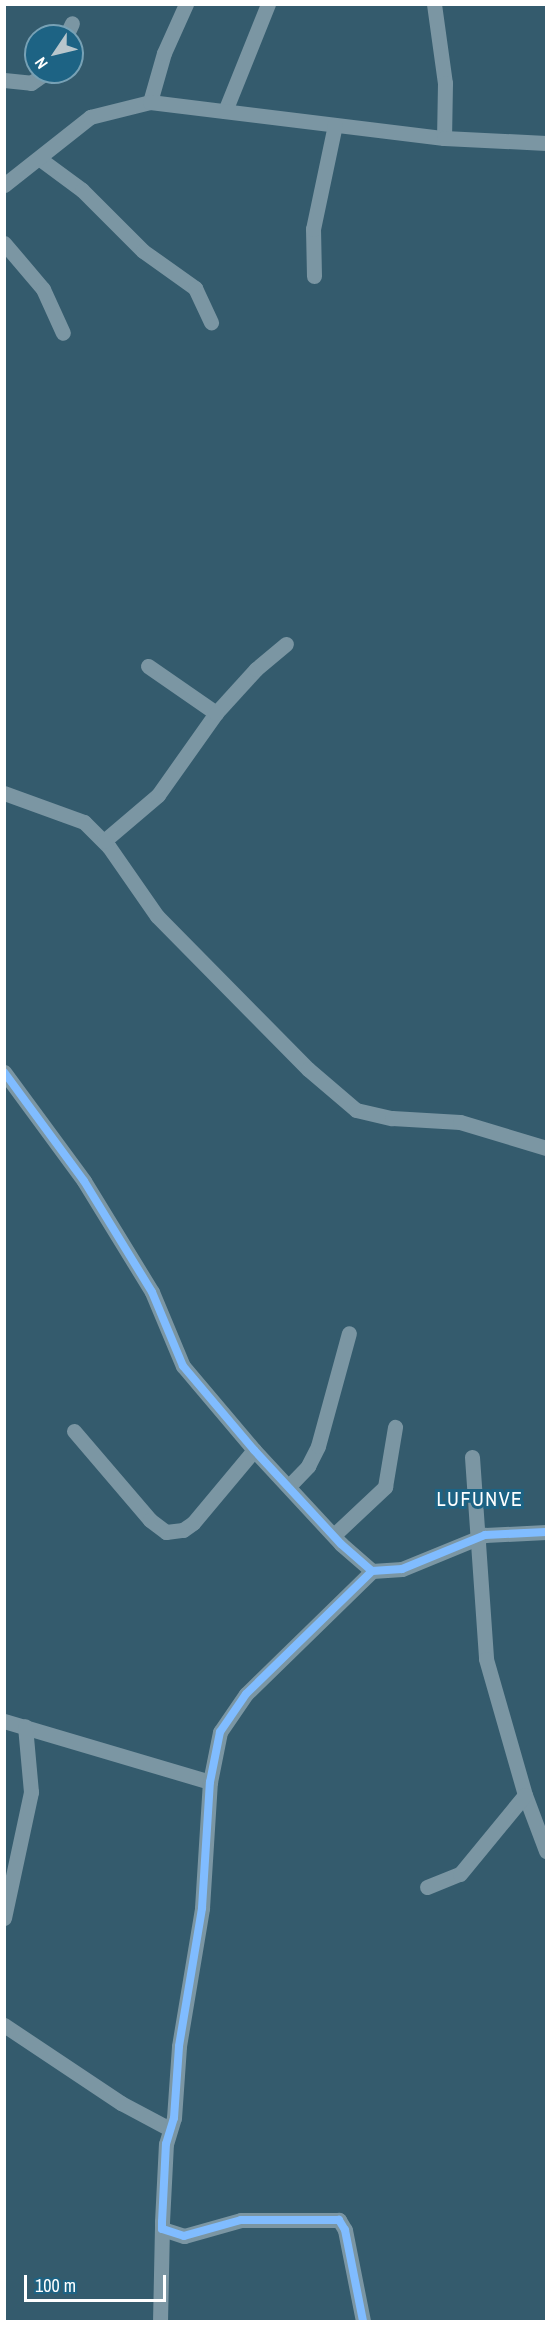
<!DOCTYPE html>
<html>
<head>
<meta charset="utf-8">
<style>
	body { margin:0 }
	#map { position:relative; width:551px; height:2326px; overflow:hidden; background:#345b6d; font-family:"Archivo Narrow",sans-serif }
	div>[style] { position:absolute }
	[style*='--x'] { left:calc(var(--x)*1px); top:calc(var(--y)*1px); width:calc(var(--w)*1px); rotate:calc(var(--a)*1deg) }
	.minor>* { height:15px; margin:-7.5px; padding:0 7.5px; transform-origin:7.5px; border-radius:7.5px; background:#7b96a3 }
	.cycleway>* { height:8px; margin:-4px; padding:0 4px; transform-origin:4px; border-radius:4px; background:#80bcff }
	span { translate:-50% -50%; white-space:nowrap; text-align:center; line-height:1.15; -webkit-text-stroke:6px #1d6384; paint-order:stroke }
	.quarter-label { font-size:20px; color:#fff; letter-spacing:1.5px }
	.frame { position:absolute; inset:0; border:6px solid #fff; pointer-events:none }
	.north { position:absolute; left:24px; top:24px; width:60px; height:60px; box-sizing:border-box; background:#1d6384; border:2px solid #77a1b5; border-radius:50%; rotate:235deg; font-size:16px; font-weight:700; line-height:24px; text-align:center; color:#fff }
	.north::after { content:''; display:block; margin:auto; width:21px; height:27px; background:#b8c6cc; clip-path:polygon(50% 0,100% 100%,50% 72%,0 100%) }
	.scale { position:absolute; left:24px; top:2275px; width:142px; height:27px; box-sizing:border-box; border:3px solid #fff; border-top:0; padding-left:8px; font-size:18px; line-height:21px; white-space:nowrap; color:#fff; -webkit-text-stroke:4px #1d6384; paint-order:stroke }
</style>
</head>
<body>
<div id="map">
	<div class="minor">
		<i style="--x:434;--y:4;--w:80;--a:82.1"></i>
		<i style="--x:445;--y:83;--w:55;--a:91"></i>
		<i style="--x:66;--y:36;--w:14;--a:-65"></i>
		<i style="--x:4;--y:80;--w:27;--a:6"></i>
		<i style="--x:31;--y:83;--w:19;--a:-35"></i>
		<i style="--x:150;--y:102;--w:51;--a:-74.1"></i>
		<i style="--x:164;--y:53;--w:54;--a:-65.8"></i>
		<i style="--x:225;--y:111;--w:115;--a:-68.1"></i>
		<i style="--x:40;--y:159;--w:52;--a:36.4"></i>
		<i style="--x:82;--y:190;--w:86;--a:45"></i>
		<i style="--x:143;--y:251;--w:64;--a:35.4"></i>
		<i style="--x:195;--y:288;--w:38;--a:65"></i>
		<i style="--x:4;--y:185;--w:110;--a:-38.3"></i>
		<i style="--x:90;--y:117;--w:62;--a:-14"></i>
		<i style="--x:150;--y:102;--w:296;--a:7"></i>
		<i style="--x:444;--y:138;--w:102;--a:2.8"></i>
		<i style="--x:4;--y:243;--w:60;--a:49.7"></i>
		<i style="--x:43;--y:289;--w:48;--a:65.6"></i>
		<i style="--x:314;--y:276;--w:47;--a:-91.2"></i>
		<i style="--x:313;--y:229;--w:106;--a:-78.1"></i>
		<i style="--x:148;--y:666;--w:83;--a:34.7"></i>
		<i style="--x:4;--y:793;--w:85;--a:19.9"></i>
		<i style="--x:84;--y:822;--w:35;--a:45"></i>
		<i style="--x:109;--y:847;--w:84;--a:55.2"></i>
		<i style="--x:157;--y:916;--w:215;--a:45.4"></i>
		<i style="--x:308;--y:1069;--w:63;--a:40.5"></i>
		<i style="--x:356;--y:1110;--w:37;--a:13"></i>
		<i style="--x:392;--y:1118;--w:68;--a:3.4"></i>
		<i style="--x:460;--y:1122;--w:90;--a:16.8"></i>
		<i style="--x:104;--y:841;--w:71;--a:-40.4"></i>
		<i style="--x:158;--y:795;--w:100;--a:-54.7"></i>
		<i style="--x:216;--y:713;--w:59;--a:-47.7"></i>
		<i style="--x:256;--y:669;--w:39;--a:-40"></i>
		<i style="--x:4;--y:1072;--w:135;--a:53.7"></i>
		<i style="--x:84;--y:1181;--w:130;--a:58.5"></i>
		<i style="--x:152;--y:1292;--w:80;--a:67.3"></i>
		<i style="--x:183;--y:1366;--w:110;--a:49.8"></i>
		<i style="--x:254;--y:1450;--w:128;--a:47.2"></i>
		<i style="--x:341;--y:1544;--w:41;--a:41.1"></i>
		<i style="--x:372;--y:1571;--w:30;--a:-4"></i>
		<i style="--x:402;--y:1569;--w:90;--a:-22.3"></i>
		<i style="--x:485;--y:1535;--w:61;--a:-2.8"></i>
		<i style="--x:74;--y:1431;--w:117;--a:49.5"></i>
		<i style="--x:150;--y:1520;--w:20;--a:37"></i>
		<i style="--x:166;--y:1532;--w:17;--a:-7"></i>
		<i style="--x:183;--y:1530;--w:12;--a:-35"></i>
		<i style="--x:193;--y:1523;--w:95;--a:-50.1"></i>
		<i style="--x:472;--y:1457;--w:202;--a:86"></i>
		<i style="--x:486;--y:1659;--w:141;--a:74"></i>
		<i style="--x:525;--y:1795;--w:60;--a:69.4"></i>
		<i style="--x:289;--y:1486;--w:28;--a:-46"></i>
		<i style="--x:308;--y:1466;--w:22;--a:-63"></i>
		<i style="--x:318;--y:1446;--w:117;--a:-74.7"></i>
		<i style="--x:335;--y:1534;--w:69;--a:-43.2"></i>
		<i style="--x:385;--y:1487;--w:61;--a:-80.5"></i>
		<i style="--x:4;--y:1721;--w:215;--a:16.5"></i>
		<i style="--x:427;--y:1887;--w:35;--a:-22"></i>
		<i style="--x:460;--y:1874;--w:102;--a:-50.6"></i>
		<i style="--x:4;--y:1918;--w:129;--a:-77.9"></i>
		<i style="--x:31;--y:1792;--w:66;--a:-95.2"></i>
		<i style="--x:4;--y:2025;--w:141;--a:33.7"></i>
		<i style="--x:121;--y:2103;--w:55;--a:28"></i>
		<i style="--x:363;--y:2321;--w:93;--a:-101.2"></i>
		<i style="--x:345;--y:2230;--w:12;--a:-121"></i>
		<i style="--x:339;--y:2220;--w:98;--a:180"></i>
		<i style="--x:241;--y:2220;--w:59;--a:164.3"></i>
		<i style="--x:184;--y:2236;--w:23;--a:-162"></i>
		<i style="--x:162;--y:2229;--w:7;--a:-90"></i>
		<i style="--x:162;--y:2222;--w:78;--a:-87.1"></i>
		<i style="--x:166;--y:2144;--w:27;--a:-73"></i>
		<i style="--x:174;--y:2118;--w:72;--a:-86"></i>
		<i style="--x:179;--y:2046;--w:140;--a:-80.5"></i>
		<i style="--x:202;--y:1908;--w:126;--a:-86.4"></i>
		<i style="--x:210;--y:1782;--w:51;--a:-78.7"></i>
		<i style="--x:220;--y:1732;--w:46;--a:-55.6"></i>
		<i style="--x:246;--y:1694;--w:176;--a:-44.3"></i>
		<i style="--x:160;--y:2322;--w:93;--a:-88.8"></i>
	</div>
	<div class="cycleway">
		<i style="--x:4;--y:1072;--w:135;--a:53.7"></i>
		<i style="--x:84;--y:1181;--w:130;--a:58.5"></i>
		<i style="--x:152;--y:1292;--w:80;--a:67.3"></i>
		<i style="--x:183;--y:1366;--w:110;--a:49.8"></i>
		<i style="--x:254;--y:1450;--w:128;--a:47.2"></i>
		<i style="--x:341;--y:1544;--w:41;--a:41.1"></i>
		<i style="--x:372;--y:1571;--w:30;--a:-4"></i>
		<i style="--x:402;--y:1569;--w:90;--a:-22.3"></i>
		<i style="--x:485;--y:1535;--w:61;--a:-2.8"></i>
		<i style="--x:363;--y:2321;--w:93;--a:-101.2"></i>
		<i style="--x:345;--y:2230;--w:12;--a:-121"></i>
		<i style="--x:339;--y:2220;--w:98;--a:180"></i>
		<i style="--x:241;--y:2220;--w:59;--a:164.3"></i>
		<i style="--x:184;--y:2236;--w:23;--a:-162"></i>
		<i style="--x:162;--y:2229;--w:7;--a:-90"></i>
		<i style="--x:162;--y:2222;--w:78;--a:-87.1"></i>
		<i style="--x:166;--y:2144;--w:27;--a:-73"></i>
		<i style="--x:174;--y:2118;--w:72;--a:-86"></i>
		<i style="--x:179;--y:2046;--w:140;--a:-80.5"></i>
		<i style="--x:202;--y:1908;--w:126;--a:-86.4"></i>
		<i style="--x:210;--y:1782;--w:51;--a:-78.7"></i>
		<i style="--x:220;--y:1732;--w:46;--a:-55.6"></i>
		<i style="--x:246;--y:1694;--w:176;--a:-44.3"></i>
	</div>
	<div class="quarter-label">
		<span style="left:480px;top:1498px">LUFUNVE</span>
	</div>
	<div class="frame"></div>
	<div class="north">N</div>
	<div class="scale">100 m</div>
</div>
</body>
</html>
